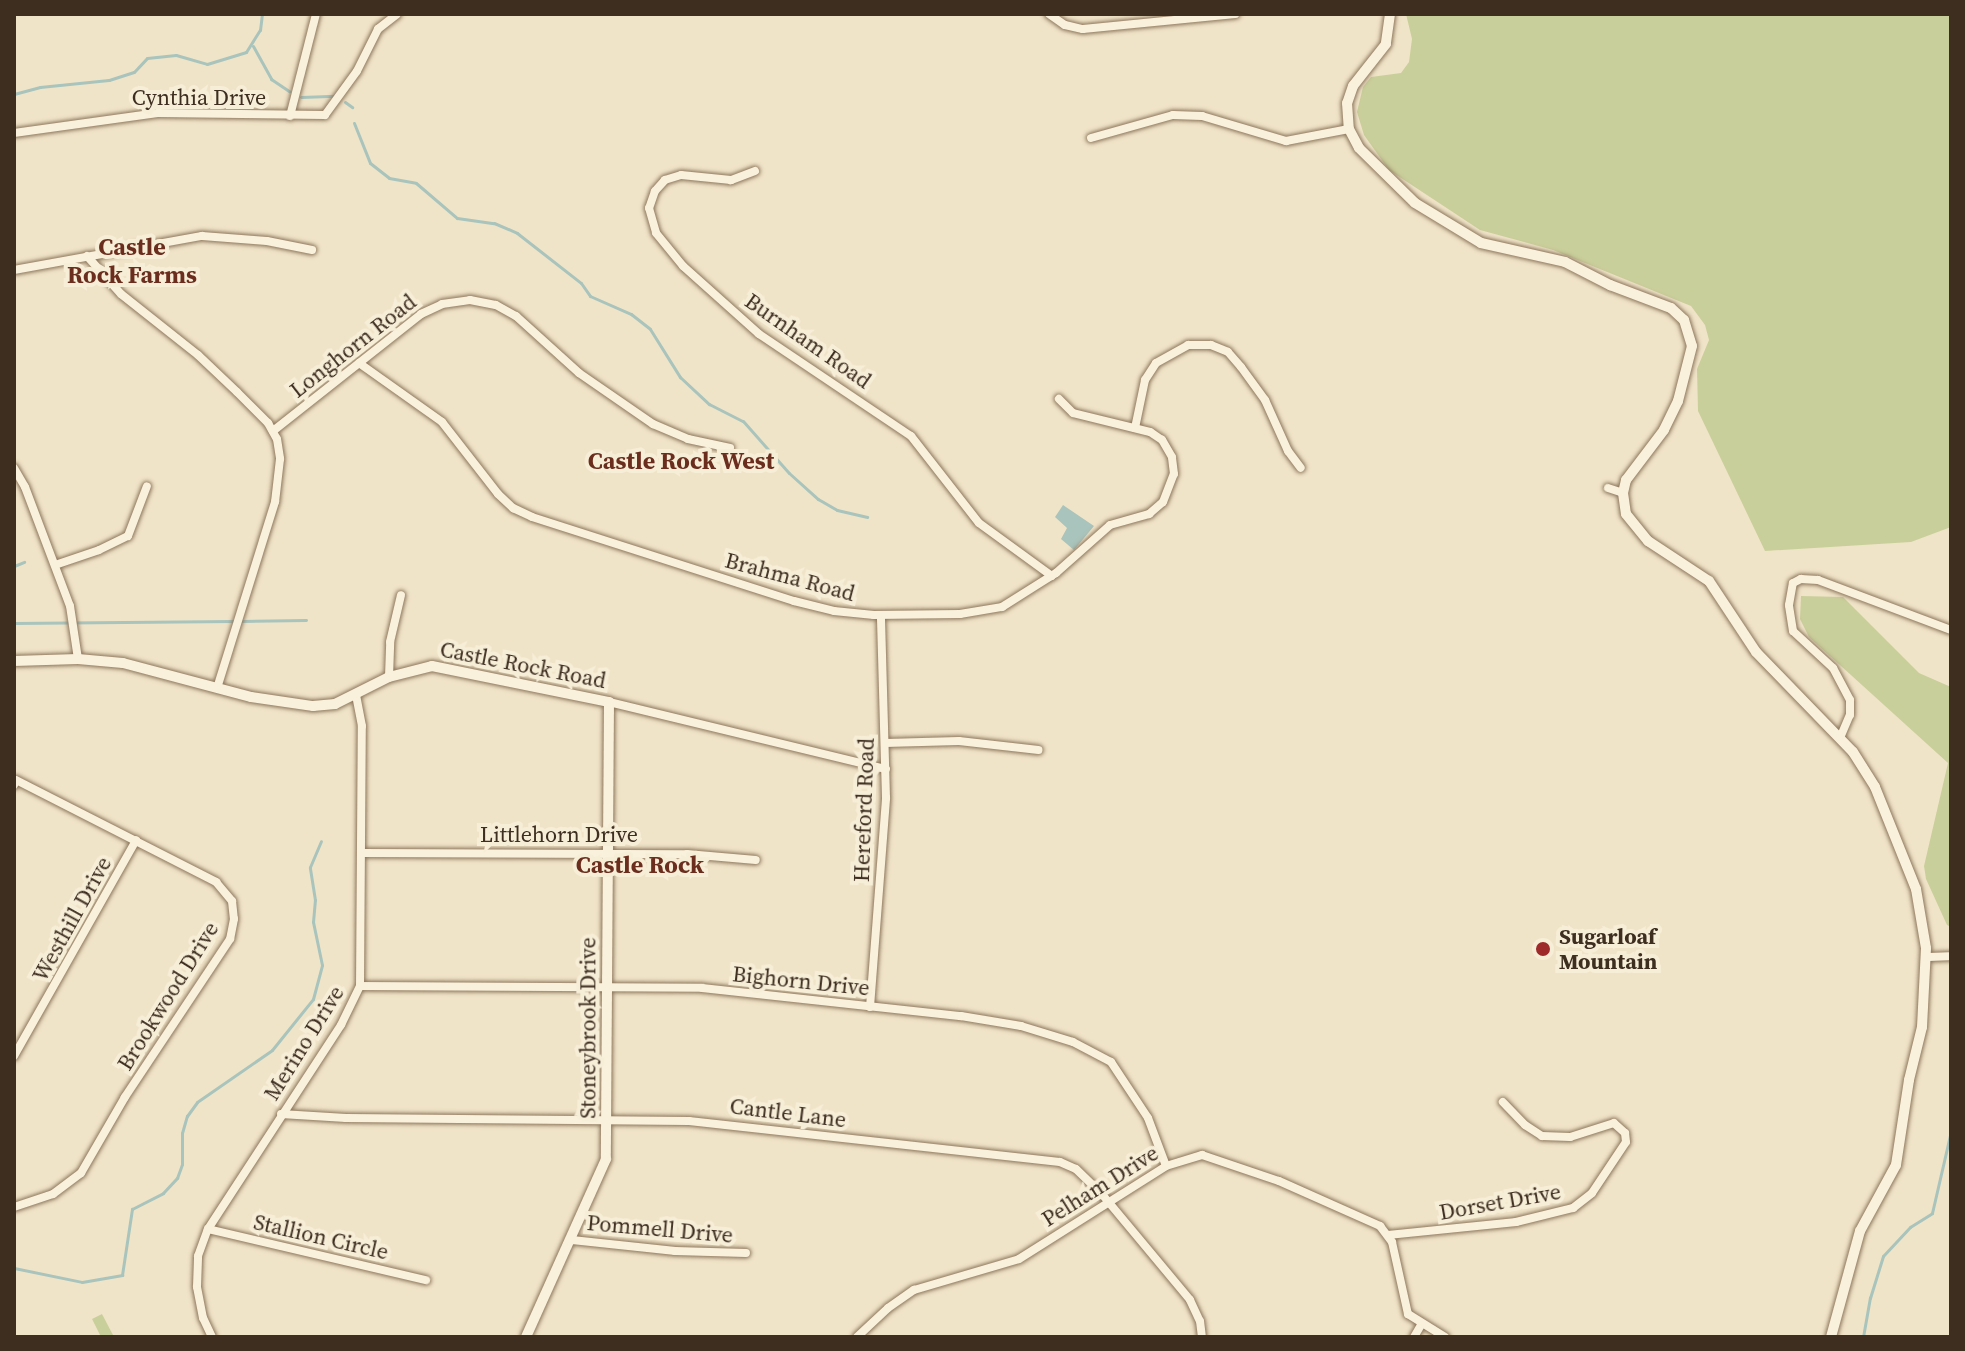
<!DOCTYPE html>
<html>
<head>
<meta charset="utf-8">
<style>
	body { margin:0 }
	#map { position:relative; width:1965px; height:1351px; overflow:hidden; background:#f0e4c8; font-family:"Source Serif 4",serif }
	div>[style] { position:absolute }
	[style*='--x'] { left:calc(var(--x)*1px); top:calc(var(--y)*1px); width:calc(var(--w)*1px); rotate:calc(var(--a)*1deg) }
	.green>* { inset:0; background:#c9cf9b }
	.water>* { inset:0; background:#a9c4bc }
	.stream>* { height:3px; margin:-1.5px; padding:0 1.5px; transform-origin:1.5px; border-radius:1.5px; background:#a9c4bc }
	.roads { filter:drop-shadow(0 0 2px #8d765c) drop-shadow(0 0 2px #8d765c) }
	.minor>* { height:8px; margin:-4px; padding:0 4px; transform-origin:4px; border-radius:4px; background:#faf1dc }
	.tertiary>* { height:10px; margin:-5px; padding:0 5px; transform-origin:5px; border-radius:5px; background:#faf1dc }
	.dots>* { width:22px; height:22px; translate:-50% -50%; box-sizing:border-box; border:4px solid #f7eed8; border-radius:50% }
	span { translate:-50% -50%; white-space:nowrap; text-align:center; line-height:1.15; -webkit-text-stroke:8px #f7eed8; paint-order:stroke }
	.street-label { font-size:22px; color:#3d2e20 }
	.poi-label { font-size:22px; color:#3d2e20; font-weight:700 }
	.left { translate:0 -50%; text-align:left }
	.neighbourhood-label { font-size:24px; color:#6b2e1e; font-weight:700 }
	.frame { position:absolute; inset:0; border:16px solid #3d2e20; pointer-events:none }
</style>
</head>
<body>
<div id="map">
	<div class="green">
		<i style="clip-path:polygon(1406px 14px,1951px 14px,1951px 527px,1911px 542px,1765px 551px,1698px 411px,1697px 369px,1709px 340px,1705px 325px,1691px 306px,1553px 250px,1480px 230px,1389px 170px,1364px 135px,1357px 112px,1363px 87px,1371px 77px,1401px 73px,1409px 62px,1412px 39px)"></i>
		<i style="clip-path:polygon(1801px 596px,1843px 597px,1919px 673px,1951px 687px,1951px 927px,1947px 925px,1926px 879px,1924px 866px,1948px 763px,1809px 637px,1800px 619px)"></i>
		<i style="clip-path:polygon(102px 1314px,113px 1335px,109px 1337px,101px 1337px,92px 1319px)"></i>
	</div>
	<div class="water">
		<i style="clip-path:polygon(1063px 505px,1094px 526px,1074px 550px,1061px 539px,1067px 528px,1055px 517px)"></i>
	</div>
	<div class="stream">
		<i style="--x:253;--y:46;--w:38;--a:61"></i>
		<i style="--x:271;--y:79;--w:22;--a:34"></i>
		<i style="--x:14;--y:94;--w:27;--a:-15"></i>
		<i style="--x:40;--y:87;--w:69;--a:-5.8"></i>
		<i style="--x:109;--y:80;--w:26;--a:-18"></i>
		<i style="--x:134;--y:72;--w:19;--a:-47"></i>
		<i style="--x:147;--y:58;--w:29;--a:-6"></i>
		<i style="--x:176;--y:55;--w:32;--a:16"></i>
		<i style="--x:207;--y:64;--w:41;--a:-17.1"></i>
		<i style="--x:246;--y:52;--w:26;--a:-58"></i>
		<i style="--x:260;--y:30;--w:16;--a:-83"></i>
		<i style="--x:301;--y:97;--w:35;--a:-2"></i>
		<i style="--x:345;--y:102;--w:9;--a:36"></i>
		<i style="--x:354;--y:123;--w:43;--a:68.2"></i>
		<i style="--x:370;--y:163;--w:24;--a:38"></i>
		<i style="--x:389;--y:178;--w:27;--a:10"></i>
		<i style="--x:416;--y:183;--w:54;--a:40.5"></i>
		<i style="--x:457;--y:218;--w:37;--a:8"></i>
		<i style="--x:494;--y:223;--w:25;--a:23"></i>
		<i style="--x:517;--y:233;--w:81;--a:38"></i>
		<i style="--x:581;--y:283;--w:16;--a:55"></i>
		<i style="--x:590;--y:296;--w:45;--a:23.7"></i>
		<i style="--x:631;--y:314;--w:24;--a:38"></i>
		<i style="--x:650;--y:329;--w:57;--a:58"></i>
		<i style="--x:680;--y:377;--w:40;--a:43"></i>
		<i style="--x:709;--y:404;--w:38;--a:27"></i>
		<i style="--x:743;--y:421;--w:69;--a:48.5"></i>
		<i style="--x:789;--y:473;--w:39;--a:42"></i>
		<i style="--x:818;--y:499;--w:22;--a:30"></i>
		<i style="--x:837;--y:510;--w:31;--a:13"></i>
		<i style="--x:14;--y:566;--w:11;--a:-22"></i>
		<i style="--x:242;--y:621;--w:64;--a:-0.9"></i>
		<i style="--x:14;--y:623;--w:220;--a:-0.5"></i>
		<i style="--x:14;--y:1268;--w:69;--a:11.6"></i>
		<i style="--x:82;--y:1282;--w:41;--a:-9.9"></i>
		<i style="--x:122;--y:1275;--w:67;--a:-81.4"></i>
		<i style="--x:132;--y:1209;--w:35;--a:-27"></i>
		<i style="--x:163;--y:1193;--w:21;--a:-47"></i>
		<i style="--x:177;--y:1178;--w:15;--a:-70"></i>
		<i style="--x:182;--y:1164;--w:31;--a:-90"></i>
		<i style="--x:182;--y:1133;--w:18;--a:-74"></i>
		<i style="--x:187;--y:1116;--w:17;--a:-54"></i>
		<i style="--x:197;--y:1102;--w:91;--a:-34.7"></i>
		<i style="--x:272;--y:1050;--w:65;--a:-51.2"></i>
		<i style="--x:313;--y:999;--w:35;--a:-75"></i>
		<i style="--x:322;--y:965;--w:44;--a:-101.8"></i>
		<i style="--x:313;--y:922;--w:22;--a:-85"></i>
		<i style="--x:315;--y:900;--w:33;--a:-99"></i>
		<i style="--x:310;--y:867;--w:28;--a:-67"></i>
		<i style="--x:1863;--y:1337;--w:40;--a:-80"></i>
		<i style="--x:1870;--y:1298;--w:44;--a:-72.8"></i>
		<i style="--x:1883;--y:1256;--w:40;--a:-47"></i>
		<i style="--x:1910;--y:1227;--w:26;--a:-32"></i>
		<i style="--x:1932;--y:1213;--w:84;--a:-77"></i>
	</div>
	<div class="roads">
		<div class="minor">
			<i style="--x:1049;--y:14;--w:19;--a:35"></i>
			<i style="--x:1065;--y:25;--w:18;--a:13"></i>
			<i style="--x:1083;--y:29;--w:153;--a:-5.6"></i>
			<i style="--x:290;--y:116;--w:105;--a:-75.7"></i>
			<i style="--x:14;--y:133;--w:145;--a:-7.9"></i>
			<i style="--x:158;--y:113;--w:167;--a:0.7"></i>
			<i style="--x:325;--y:115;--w:54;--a:-54"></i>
			<i style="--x:357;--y:71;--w:47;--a:-63.4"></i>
			<i style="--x:378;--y:29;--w:24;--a:-38"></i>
			<i style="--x:1091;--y:138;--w:85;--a:-15.7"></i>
			<i style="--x:1173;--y:115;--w:29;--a:2"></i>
			<i style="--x:1202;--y:116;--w:88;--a:16.6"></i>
			<i style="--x:1286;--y:141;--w:64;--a:-10.8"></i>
			<i style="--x:755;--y:171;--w:26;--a:159"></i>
			<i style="--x:731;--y:180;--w:50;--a:-174.3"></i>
			<i style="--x:681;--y:175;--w:17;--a:163"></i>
			<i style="--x:665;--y:180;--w:15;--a:132"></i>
			<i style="--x:655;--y:191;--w:18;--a:109"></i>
			<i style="--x:649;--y:208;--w:26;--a:74"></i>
			<i style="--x:656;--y:233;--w:43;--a:50.7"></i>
			<i style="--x:683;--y:266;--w:102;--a:41.8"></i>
			<i style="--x:759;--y:334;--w:183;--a:33.9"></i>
			<i style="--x:911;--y:436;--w:110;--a:52"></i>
			<i style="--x:979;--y:523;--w:90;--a:36"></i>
			<i style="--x:87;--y:256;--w:51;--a:48.2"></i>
			<i style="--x:121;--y:294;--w:98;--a:38.4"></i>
			<i style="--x:198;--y:355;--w:54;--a:43.5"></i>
			<i style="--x:237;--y:392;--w:44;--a:45"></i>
			<i style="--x:268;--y:423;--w:18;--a:61"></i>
			<i style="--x:277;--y:439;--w:20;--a:81"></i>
			<i style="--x:280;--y:459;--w:43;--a:96.6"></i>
			<i style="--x:275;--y:502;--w:195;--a:107.3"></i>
			<i style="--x:14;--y:270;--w:191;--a:-10.3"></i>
			<i style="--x:202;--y:236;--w:65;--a:4.4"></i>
			<i style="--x:267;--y:241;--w:46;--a:11.3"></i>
			<i style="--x:359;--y:363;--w:102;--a:35.4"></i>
			<i style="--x:442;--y:422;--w:91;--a:52.1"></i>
			<i style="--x:498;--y:494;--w:21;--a:43"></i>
			<i style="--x:513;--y:508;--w:21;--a:25"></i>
			<i style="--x:532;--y:517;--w:275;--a:17.8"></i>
			<i style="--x:794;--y:601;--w:41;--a:14"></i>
			<i style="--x:834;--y:611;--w:40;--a:5.7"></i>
			<i style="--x:874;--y:615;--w:86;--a:-0.7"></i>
			<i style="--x:960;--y:614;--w:43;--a:-9.5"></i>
			<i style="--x:1002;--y:607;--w:64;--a:-32.2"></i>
			<i style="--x:1056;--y:573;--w:72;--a:-41.6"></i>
			<i style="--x:1110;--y:525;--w:41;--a:-15.8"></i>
			<i style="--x:1149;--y:514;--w:18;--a:-41"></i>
			<i style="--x:1163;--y:502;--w:30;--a:-69"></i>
			<i style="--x:1174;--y:474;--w:17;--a:-97"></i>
			<i style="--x:1172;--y:457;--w:20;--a:-120"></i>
			<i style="--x:1162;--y:440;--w:14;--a:-146"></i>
			<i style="--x:1150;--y:432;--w:79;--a:-166.1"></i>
			<i style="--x:1073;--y:413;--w:20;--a:-135"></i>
			<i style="--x:1135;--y:428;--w:49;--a:-78.2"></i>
			<i style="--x:1145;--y:380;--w:20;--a:-57"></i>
			<i style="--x:1156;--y:363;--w:37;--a:-29"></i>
			<i style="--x:1188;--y:345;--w:23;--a:0"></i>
			<i style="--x:1211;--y:345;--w:18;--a:22"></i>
			<i style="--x:1228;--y:352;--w:20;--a:49"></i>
			<i style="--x:1241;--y:367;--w:41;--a:54"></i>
			<i style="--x:1265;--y:400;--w:56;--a:65.7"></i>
			<i style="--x:1288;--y:451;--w:21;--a:53"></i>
			<i style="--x:273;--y:431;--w:189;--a:-38.3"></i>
			<i style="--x:421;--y:314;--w:23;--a:-25"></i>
			<i style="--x:442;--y:304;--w:28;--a:-8"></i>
			<i style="--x:470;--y:300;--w:26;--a:11"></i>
			<i style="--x:496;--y:305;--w:23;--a:29"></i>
			<i style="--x:516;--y:316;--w:85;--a:42.1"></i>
			<i style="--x:579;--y:373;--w:90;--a:34.6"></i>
			<i style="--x:653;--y:424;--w:38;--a:23"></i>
			<i style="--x:688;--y:439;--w:43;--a:12.1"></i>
			<i style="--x:14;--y:468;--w:22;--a:60"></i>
			<i style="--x:25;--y:487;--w:127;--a:69.3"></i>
			<i style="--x:70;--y:606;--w:54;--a:81.4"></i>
			<i style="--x:1608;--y:488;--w:16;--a:18"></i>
			<i style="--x:55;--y:565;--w:46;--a:-18.8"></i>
			<i style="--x:99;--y:550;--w:32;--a:-26"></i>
			<i style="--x:128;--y:536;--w:53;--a:-69.2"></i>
			<i style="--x:389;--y:677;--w:35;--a:-88"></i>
			<i style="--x:390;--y:642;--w:48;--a:-76.8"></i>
			<i style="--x:609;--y:702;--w:285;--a:13.6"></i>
			<i style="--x:1840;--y:738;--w:25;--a:-67"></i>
			<i style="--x:1850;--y:715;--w:15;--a:-90"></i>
			<i style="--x:1850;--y:700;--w:36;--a:-118"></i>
			<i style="--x:1833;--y:668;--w:54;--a:-137.2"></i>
			<i style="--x:1793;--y:631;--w:26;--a:-99"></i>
			<i style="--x:1789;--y:605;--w:22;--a:-80"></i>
			<i style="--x:1793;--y:583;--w:9;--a:-27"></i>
			<i style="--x:1801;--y:579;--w:17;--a:3"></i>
			<i style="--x:1818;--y:580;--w:142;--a:20.6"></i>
			<i style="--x:885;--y:743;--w:74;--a:-1.5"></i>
			<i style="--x:959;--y:741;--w:80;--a:6.5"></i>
			<i style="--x:14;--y:785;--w:5;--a:-68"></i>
			<i style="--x:16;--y:780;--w:225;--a:27"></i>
			<i style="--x:216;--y:882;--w:25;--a:50"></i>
			<i style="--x:232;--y:901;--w:18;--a:84"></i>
			<i style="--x:234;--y:919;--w:20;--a:101"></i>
			<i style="--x:230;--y:939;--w:190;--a:123.6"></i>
			<i style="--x:125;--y:1097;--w:88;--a:120.1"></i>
			<i style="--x:81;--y:1173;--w:35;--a:143"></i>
			<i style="--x:53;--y:1194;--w:41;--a:161.6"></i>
			<i style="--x:362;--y:853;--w:325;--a:0.2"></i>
			<i style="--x:687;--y:854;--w:69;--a:5"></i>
			<i style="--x:1926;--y:957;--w:25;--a:-2"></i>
			<i style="--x:360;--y:986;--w:342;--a:0.3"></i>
			<i style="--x:702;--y:988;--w:261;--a:6.2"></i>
			<i style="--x:961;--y:1016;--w:61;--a:9.5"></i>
			<i style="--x:1021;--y:1026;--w:54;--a:17.1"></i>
			<i style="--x:1073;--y:1042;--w:43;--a:27.8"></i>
			<i style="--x:1111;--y:1062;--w:67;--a:56.5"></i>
			<i style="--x:1148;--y:1118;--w:51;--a:69.4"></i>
			<i style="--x:870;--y:1007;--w:210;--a:-85.6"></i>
			<i style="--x:886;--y:798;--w:183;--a:-91.6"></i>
			<i style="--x:14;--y:1056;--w:248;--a:-60.5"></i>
			<i style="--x:281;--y:1114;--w:65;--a:3.5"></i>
			<i style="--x:346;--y:1118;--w:343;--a:0.5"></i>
			<i style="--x:689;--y:1121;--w:373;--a:6.3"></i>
			<i style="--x:1060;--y:1162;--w:17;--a:24"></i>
			<i style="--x:1076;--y:1169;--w:35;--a:44"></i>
			<i style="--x:1101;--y:1193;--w:139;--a:50.2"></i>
			<i style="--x:1190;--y:1300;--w:23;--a:65"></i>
			<i style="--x:1200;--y:1321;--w:16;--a:83"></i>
			<i style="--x:208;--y:1229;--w:224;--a:13.2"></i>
			<i style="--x:1388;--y:1235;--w:129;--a:-5.8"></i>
			<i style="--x:1516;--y:1222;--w:59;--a:-13.8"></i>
			<i style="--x:1573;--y:1208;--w:24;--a:-38"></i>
			<i style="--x:1592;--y:1193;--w:61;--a:-56.3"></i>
			<i style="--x:1626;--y:1142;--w:9;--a:-96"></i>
			<i style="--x:1625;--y:1133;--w:15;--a:-138"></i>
			<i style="--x:1614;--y:1123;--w:46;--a:162.3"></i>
			<i style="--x:1570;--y:1137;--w:28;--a:-178"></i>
			<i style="--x:1542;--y:1136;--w:20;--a:-147"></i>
			<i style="--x:1525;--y:1125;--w:32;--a:-134"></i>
			<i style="--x:572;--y:1240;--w:104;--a:6.1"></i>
			<i style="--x:675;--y:1251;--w:71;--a:1.6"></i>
			<i style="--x:212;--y:1337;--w:21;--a:-115"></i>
			<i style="--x:203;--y:1318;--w:32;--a:-101"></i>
			<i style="--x:197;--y:1287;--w:31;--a:-88"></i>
			<i style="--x:198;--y:1256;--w:29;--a:-70"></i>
			<i style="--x:208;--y:1229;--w:244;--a:-56.9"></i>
			<i style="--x:341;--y:1025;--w:43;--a:-64"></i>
			<i style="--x:360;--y:986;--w:260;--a:-89.6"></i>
			<i style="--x:362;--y:726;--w:32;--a:-101"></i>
			<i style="--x:857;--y:1337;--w:42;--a:-43.1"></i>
			<i style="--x:888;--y:1308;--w:32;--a:-35"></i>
			<i style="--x:914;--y:1290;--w:109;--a:-16.4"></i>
			<i style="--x:1019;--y:1259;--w:174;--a:-32.3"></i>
			<i style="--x:1166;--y:1166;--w:38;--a:-17"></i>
			<i style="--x:1202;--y:1155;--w:81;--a:18.7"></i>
			<i style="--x:1279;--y:1181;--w:111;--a:24"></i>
			<i style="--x:1380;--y:1226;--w:20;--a:53"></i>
			<i style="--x:1392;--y:1242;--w:74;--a:77.5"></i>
			<i style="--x:1408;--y:1314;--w:44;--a:31.9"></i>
			<i style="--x:1414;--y:1337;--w:14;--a:-60"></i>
		</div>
		<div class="tertiary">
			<i style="--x:1390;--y:14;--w:30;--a:98"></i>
			<i style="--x:1386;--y:44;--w:53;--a:128.2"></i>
			<i style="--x:1353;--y:86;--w:18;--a:109"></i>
			<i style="--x:1347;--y:103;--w:26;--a:86"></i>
			<i style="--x:1349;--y:129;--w:21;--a:62"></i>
			<i style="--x:1359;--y:148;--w:78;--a:44.5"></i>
			<i style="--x:1415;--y:203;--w:77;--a:31.2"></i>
			<i style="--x:1481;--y:243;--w:86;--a:12.7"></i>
			<i style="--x:1565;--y:262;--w:51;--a:27.1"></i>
			<i style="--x:1610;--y:285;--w:65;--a:20.7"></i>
			<i style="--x:1671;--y:308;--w:18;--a:43"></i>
			<i style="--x:1684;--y:320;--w:27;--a:73"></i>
			<i style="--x:1692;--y:346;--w:57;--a:104.3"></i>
			<i style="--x:1678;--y:401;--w:32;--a:116"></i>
			<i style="--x:1664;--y:430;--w:63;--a:127.2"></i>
			<i style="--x:1626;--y:480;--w:13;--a:103"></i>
			<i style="--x:1623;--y:493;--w:21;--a:82"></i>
			<i style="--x:1626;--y:514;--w:35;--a:51"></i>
			<i style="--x:1648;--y:541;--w:73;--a:33.3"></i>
			<i style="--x:1709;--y:581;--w:85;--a:56.5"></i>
			<i style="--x:1756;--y:652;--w:139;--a:45.9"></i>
			<i style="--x:1853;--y:752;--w:41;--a:57.8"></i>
			<i style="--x:1875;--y:787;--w:110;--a:68.1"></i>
			<i style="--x:1916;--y:889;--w:60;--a:80.4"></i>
			<i style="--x:1926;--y:948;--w:79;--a:92.9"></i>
			<i style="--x:1922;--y:1027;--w:55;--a:103.8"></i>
			<i style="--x:1909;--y:1080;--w:86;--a:98.7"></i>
			<i style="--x:1896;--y:1165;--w:75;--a:118.6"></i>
			<i style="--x:1860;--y:1231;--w:110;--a:105.3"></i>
			<i style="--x:14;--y:661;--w:64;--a:-1.8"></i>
			<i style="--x:78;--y:659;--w:45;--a:5.1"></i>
			<i style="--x:123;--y:663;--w:132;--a:14.9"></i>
			<i style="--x:251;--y:697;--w:63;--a:8.3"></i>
			<i style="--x:313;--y:706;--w:22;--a:-5"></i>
			<i style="--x:335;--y:704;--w:60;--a:-26.6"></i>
			<i style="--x:389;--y:677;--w:44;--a:-14.3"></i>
			<i style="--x:432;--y:666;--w:181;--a:11.5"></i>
			<i style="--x:609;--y:702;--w:457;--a:90.4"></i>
			<i style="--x:606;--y:1159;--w:195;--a:114.2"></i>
		</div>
	</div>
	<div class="dots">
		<i style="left:1543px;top:949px;background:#9e2a2b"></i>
	</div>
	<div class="street-label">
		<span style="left:199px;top:98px">Cynthia Drive</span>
		<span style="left:808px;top:341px;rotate:35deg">Burnham Road</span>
		<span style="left:353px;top:346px;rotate:-38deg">Longhorn Road</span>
		<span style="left:790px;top:577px;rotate:15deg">Brahma Road</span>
		<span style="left:523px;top:665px;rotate:11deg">Castle Rock Road</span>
		<span style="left:864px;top:810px;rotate:-88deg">Hereford Road</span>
		<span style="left:559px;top:835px">Littlehorn Drive</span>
		<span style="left:72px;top:919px;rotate:-61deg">Westhill Drive</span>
		<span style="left:801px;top:981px;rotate:6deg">Bighorn Drive</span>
		<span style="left:168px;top:996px;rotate:-58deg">Brookwood Drive</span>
		<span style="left:588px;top:1028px;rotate:-90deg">Stoneybrook Drive</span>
		<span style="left:304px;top:1043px;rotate:-58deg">Merino Drive</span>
		<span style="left:788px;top:1113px;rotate:7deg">Cantle Lane</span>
		<span style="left:1100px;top:1186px;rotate:-32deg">Pelham Drive</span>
		<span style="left:1500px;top:1202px;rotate:-10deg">Dorset Drive</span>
		<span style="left:660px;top:1229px;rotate:5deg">Pommell Drive</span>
		<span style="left:321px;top:1237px;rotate:13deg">Stallion Circle</span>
	</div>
	<div class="poi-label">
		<span class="left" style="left:1559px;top:949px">Sugarloaf<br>Mountain</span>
	</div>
	<div class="neighbourhood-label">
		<span style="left:132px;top:261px">Castle<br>Rock Farms</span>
		<span style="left:681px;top:461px">Castle Rock West</span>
		<span style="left:640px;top:865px">Castle Rock</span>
	</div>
	<div class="frame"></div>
</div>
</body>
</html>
